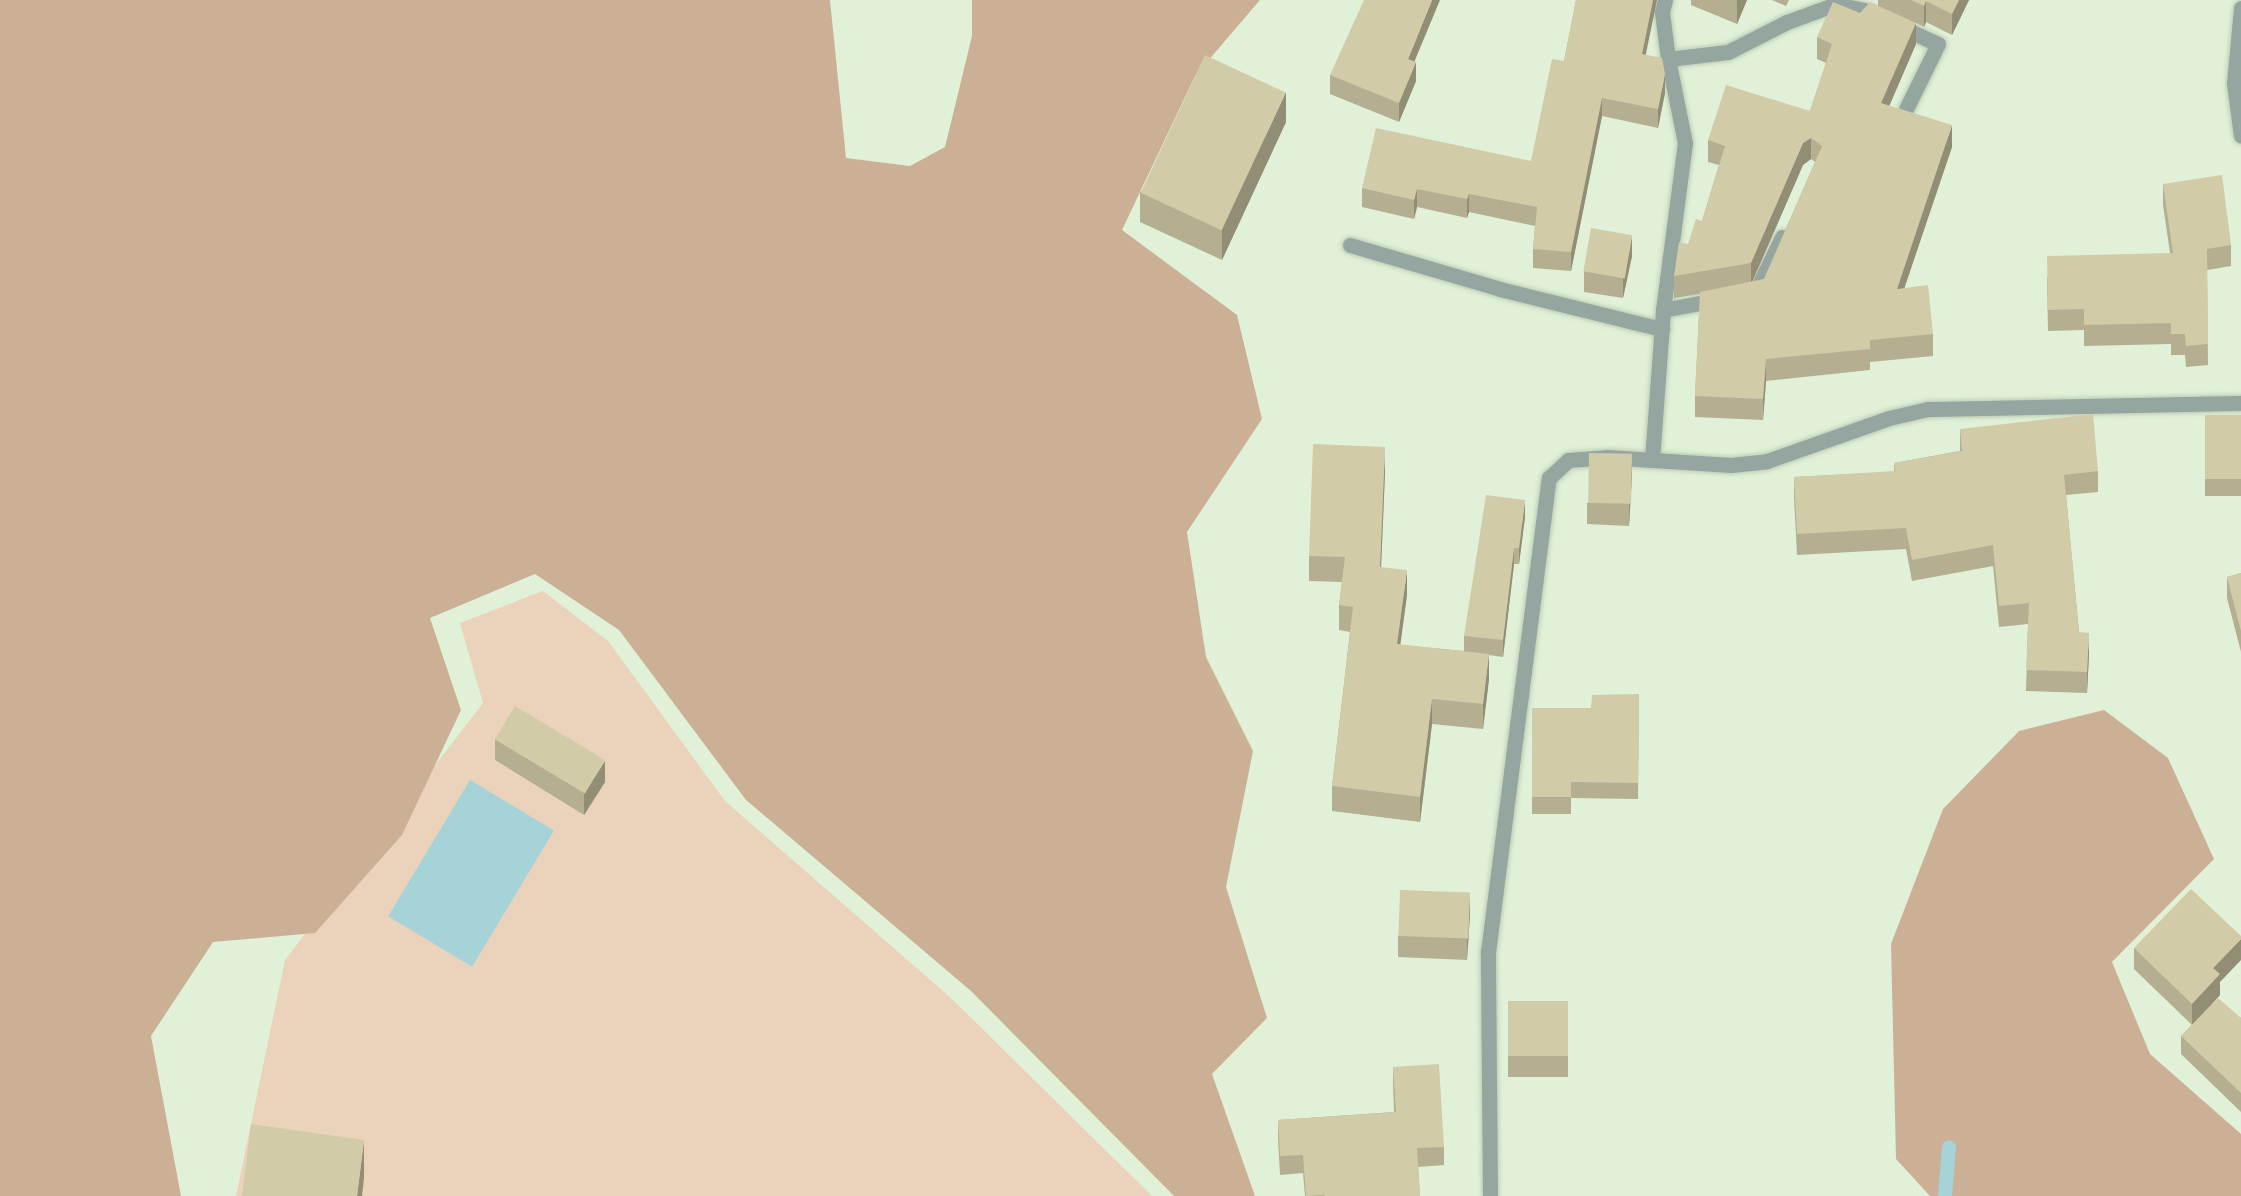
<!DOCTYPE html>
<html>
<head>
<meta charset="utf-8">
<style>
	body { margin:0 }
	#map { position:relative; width:2241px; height:1196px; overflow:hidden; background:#e0f1d7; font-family:"Noto Sans",sans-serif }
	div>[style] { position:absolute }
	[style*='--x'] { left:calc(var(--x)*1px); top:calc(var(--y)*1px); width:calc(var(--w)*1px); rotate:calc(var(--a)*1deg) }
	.green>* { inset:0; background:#ebd2bb }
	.forest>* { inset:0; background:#ccb096 }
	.water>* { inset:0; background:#a6d3d7; transform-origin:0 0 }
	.stream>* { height:14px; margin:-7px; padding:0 7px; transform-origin:7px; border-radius:7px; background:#a6d3d7 }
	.roads { filter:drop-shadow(0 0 2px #bdccb5) drop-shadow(0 0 2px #bdccb5) }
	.minor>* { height:15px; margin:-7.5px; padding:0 7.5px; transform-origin:7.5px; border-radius:7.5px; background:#95a59f }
	.wall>* { inset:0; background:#b4af90; transform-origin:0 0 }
	.shaded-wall>* { inset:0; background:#928e76 }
	.building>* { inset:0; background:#d1cba8; transform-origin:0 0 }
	span { translate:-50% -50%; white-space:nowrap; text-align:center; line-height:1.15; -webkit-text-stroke:4.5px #e0f1d7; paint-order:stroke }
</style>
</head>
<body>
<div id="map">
	<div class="green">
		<i style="clip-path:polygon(543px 591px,608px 641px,725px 801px,951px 998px,1152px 1196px,236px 1196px,285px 960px,483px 703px,460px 623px)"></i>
	</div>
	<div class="forest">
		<i style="clip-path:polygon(0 0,830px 0,846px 158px,910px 166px,945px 147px,972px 36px,972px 0,1260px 0,1195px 76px,1122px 230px,1237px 315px,1262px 419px,1187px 532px,1206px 657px,1253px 751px,1226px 887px,1267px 1018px,1212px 1074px,1255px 1196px,1174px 1196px,971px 991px,746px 800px,619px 630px,535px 574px,430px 618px,461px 710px,402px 835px,315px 933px,213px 942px,151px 1036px,181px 1196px,0 1196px)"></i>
		<i style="clip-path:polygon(2104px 710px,2168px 758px,2214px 859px,2112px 962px,2150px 1054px,2241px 1134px,2241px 1196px,1930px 1196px,1896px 1159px,1891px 944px,1943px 809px,2019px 731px)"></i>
	</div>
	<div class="water">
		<i style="left:470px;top:780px;width:98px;height:159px;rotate:31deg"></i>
	</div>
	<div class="stream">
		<i style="--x:1945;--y:1196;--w:49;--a:-85.3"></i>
	</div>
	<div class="roads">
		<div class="minor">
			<i style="--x:2241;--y:8;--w:75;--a:95.3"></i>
			<i style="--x:2234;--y:83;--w:53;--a:82.5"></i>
			<i style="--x:1668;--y:59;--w:60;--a:-6.7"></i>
			<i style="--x:1728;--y:52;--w:66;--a:-27"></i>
			<i style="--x:1787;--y:22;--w:52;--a:-20.2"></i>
			<i style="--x:1836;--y:4;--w:29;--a:12"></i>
			<i style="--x:1864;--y:10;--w:81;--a:24.7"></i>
			<i style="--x:1938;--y:44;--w:72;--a:116.2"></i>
			<i style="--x:1350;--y:245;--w:156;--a:16.3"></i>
			<i style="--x:1500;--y:289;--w:167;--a:13.9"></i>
			<i style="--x:1755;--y:293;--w:62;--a:-64.3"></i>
			<i style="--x:1663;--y:310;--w:58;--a:-10.9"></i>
			<i style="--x:1652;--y:460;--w:150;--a:-85.8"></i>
			<i style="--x:1663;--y:310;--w:168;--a:-82.5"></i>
			<i style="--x:1685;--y:143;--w:86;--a:-101.4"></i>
			<i style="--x:1668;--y:59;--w:47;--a:-97.3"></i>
			<i style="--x:1662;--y:12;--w:12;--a:-76"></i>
			<i style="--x:1490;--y:1196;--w:244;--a:-90.5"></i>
			<i style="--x:1488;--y:952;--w:478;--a:-82.7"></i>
			<i style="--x:1549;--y:478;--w:26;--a:-43"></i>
			<i style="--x:1568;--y:460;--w:39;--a:-4"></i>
			<i style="--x:1607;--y:457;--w:124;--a:3.7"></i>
			<i style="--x:1731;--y:465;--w:36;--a:-6"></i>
			<i style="--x:1767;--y:461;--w:129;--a:-19.4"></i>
			<i style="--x:1889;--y:418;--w:40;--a:-13"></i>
			<i style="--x:1928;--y:409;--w:313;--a:-1.1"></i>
		</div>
	</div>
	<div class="wall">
		<i style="clip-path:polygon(1576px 0,1657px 0,1645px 55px,1665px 93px,1658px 128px,1602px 116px,1571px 271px,1533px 268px,1533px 249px,1535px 226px,1469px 212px,1467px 218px,1417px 207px,1414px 219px,1362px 207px,1362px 188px,1531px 161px,1564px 61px)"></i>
		<i style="clip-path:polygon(1691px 0,1747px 0,1737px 24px,1691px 5px)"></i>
		<i style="clip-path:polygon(1772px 0,1789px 0,1786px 6px)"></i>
		<i style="clip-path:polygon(evenodd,1878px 0,1969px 0,1952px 35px,1926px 22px,1924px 27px,1916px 23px,1916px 44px,1889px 106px,1952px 147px,1904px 288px,1933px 334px,1933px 356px,1870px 362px,1870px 370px,1766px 381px,1763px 420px,1695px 417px,1695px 396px,1700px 294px,1674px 298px,1674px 276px,1688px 244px,1702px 221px,1719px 165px,1708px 162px,1708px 140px,1810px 111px,1826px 63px,1817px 59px,1817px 37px,1860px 13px,1878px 6px,1878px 0,1811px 159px,1815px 162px,1764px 279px,1753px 281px,1803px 165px,1811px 159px)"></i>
		<i style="clip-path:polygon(1415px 61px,1416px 81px,1399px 122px,1330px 94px,1330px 75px)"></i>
		<i style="clip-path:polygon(1286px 122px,1222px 260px,1140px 222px,1140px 192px)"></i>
		<i style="clip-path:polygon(2163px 184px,2231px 245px,2231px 266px,2207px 270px,2208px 365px,2186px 367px,2185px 355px,2171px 355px,2171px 344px,2084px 346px,2084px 330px,2048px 331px,2047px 277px,2170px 253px,2163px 205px)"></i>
		<i style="clip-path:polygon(1632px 256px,1623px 298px,1584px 292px,1584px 271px)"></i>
		<i style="left:2241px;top:415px;width:81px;height:36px;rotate:90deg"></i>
		<i style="clip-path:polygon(1960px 429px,2098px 471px,2098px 492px,2066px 495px,2079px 632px,2089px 654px,2087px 693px,2026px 691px,2028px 624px,1999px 627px,1993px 566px,1912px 581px,1906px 549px,1797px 555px,1794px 498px,1794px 477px,1894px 472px,1894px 463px,1960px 451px)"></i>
		<i style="clip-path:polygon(1385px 472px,1381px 567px,1407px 595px,1400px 645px,1464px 651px,1464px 636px,1525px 517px,1519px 564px,1514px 564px,1503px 657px,1489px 655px,1489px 679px,1483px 729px,1432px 724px,1420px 822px,1332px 811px,1332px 786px,1350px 632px,1339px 630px,1339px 605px,1342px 582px,1309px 581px,1309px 556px)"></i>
		<i style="clip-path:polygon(1632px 475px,1629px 526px,1587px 524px,1587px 503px)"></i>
		<i style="clip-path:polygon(2241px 573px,2241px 652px,2227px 598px,2227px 577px)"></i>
		<i style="clip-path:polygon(1639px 694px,1638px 799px,1571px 798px,1571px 814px,1532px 814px,1532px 708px,1591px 708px)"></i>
		<i style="clip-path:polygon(495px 739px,605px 782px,584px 815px,495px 760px)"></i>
		<i style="clip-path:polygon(1470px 914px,1467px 960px,1398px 957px,1398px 936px)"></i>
		<i style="clip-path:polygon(2134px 948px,2220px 982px,2220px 995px,2213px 1003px,2241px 1018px,2241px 1112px,2181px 1054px,2181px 1036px,2192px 1025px,2134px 969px)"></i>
		<i style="left:1508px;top:1001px;width:60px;height:76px"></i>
		<i style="clip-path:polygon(1393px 1067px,1444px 1147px,1444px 1165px,1418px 1167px,1420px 1196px,1305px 1196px,1303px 1173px,1280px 1175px,1278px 1139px,1278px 1120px,1394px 1112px,1393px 1085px)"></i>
	</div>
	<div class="shaded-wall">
		<i style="clip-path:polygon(1432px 0,1440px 0,1408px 77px,1408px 59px)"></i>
		<i style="clip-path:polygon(1653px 0,1657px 0,1642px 73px,1642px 54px)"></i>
		<i style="clip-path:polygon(1737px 0,1747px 0,1737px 24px)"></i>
		<i style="clip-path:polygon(1959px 0,1969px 0,1952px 35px,1952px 14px)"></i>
		<i style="clip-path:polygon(1926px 1px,1926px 22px,1924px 27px,1924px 6px)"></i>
		<i style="clip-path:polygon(1916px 23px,1916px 44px,1881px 125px,1881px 103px)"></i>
		<i style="clip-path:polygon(1416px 62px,1416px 81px,1399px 122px,1399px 103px)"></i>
		<i style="clip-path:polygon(1665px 74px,1665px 93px,1658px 128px,1658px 109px)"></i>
		<i style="clip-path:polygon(1286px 92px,1286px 122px,1222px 260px,1222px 230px)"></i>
		<i style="clip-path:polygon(1602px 98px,1602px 116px,1571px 271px,1571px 252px)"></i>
		<i style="clip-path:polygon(1952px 125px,1952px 147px,1897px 310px,1897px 289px)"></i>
		<i style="clip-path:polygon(1811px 138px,1811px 159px,1803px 165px,1751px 284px,1751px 263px,1803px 143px)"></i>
		<i style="clip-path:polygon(1417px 189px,1417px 207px,1414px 219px,1414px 200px)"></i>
		<i style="clip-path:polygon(1469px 194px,1469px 212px,1467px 218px,1467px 199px)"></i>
		<i style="clip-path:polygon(1632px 235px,1632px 256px,1623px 298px,1623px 277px)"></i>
		<i style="clip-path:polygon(1766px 359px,1766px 381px,1763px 420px,1763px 399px)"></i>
		<i style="clip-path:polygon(1385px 447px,1385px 472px,1380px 592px,1380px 567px)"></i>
		<i style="clip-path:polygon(1632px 454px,1632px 475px,1629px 526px,1629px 505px)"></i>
		<i style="clip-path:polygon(1525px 500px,1525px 517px,1519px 564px,1519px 548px)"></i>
		<i style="clip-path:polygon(1514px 548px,1514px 564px,1503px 657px,1503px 640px)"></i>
		<i style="clip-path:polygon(1407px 570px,1407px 595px,1397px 669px,1397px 644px)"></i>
		<i style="clip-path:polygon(2089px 633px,2089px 654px,2087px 693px,2087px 672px)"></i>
		<i style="clip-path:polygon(1489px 654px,1489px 679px,1483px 729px,1483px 704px)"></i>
		<i style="clip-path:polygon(1432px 699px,1432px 724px,1420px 822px,1420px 797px)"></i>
		<i style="clip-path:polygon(605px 761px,605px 782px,584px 815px,584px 794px)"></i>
		<i style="clip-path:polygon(1470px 893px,1470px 914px,1467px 960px,1467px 939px)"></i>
		<i style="clip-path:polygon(2241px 939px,2241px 960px,2220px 982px,2220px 995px,2192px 1025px,2192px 1004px,2213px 968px)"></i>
		<i style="clip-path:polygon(364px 1140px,364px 1178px,362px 1196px,357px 1196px)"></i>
	</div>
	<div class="building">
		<i style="clip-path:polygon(1364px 0,1432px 0,1408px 59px,1416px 62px,1399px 103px,1330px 75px)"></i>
		<i style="clip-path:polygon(1576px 0,1653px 0,1642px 54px,1662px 58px,1665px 74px,1658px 109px,1602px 98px,1571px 252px,1533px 249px,1537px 207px,1469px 194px,1467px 199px,1417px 189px,1414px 200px,1362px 188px,1376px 128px,1531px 161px,1552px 59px,1564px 61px)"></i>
		<i style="clip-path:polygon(1911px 0,1959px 0,1952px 14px,1926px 1px,1924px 6px)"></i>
		<i style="clip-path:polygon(1833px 2px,1860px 13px,1870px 2px,1916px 23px,1881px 103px,1952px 125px,1897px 289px,1928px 285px,1933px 334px,1870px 340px,1870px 349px,1766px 359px,1763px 399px,1695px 396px,1700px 292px,1764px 279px,1822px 146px,1811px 138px,1803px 143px,1751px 263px,1674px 276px,1679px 242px,1688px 244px,1696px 219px,1702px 221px,1725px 146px,1708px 140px,1726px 85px,1810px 111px,1832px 44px,1817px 37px)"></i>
		<i style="left:1205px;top:55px;width:89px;height:152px;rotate:25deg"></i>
		<i style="clip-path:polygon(2222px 175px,2231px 245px,2207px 249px,2208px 344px,2186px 346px,2185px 334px,2171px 334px,2171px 323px,2084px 325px,2084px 309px,2048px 310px,2047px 256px,2173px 253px,2163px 184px)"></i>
		<i style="left:1591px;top:228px;width:42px;height:44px;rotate:10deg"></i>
		<i style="clip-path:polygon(2093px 414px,2098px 471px,2064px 475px,2079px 632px,2089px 633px,2087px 672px,2026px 670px,2029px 603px,1999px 606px,1993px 545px,1912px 560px,1906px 528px,1797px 534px,1794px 477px,1895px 471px,1894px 463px,1962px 451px,1960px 429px)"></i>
		<i style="left:2241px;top:415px;width:64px;height:36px;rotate:90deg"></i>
		<i style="clip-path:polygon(1313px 444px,1385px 447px,1380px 567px,1407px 570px,1397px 644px,1489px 654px,1483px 704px,1432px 699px,1420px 797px,1332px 786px,1353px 607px,1339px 605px,1345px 557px,1309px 556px)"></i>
		<i style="left:1589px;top:453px;width:43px;height:50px;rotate:1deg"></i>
		<i style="clip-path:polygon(1486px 495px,1525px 500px,1519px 548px,1514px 548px,1503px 640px,1464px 636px)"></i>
		<i style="clip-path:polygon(2241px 573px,2241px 631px,2227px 577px)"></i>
		<i style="clip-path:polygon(1639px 694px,1638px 783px,1571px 782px,1571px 797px,1532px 797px,1532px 708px,1591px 708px,1592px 695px)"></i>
		<i style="left:515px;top:706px;width:105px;height:39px;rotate:31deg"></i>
		<i style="clip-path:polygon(2191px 889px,2241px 936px,2241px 939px,2213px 968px,2220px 974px,2192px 1004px,2134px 948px)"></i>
		<i style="left:1400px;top:890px;width:70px;height:46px;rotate:2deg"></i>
		<i style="clip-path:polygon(2218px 998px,2241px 1018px,2241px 1093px,2181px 1036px)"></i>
		<i style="left:1508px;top:1001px;width:60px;height:55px"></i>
		<i style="clip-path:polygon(1439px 1064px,1444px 1147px,1417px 1148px,1420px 1196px,1325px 1196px,1324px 1195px,1306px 1196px,1303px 1155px,1280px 1156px,1278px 1120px,1396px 1112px,1393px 1067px)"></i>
		<i style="clip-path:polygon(251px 1124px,364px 1140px,357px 1196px,242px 1196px)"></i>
	</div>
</div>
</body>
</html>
